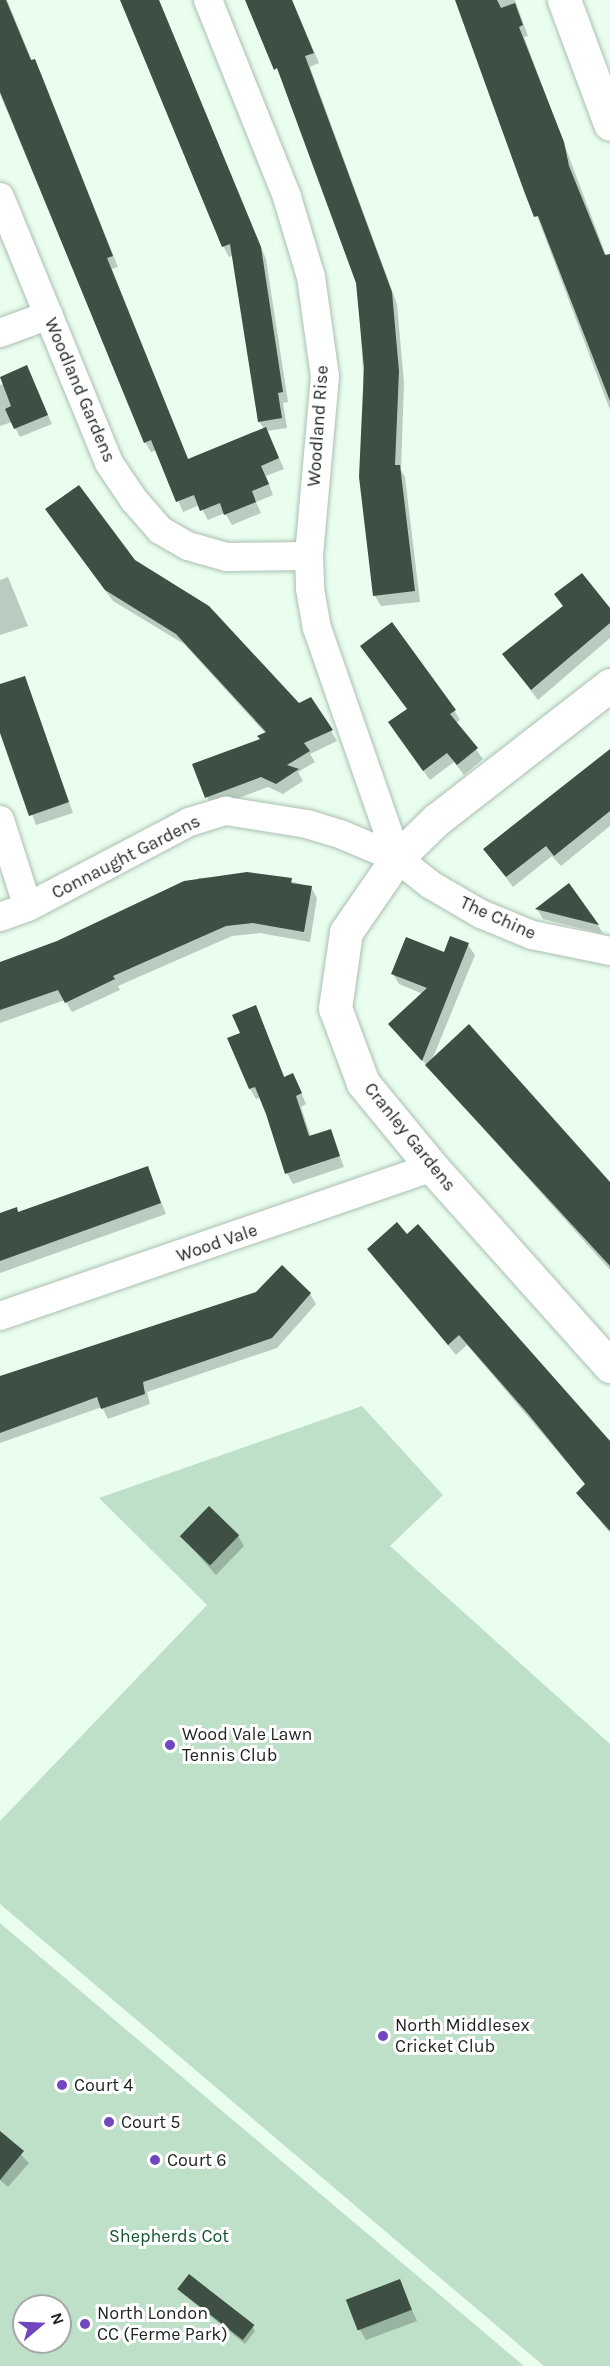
<!DOCTYPE html>
<html>
<head>
<meta charset="utf-8">
<style>
	body { margin:0 }
	#map { position:relative; width:610px; height:2366px; overflow:hidden; background:#e9feef; font-family:Karla,sans-serif }
	div>[style] { position:absolute }
	[style*='--x'] { left:calc(var(--x)*1px); top:calc(var(--y)*1px); width:calc(var(--w)*1px); rotate:calc(var(--a)*1deg) }
	.green>* { inset:0; background:#bee0c8 }
	.shadow>* { inset:0; background:#0003 }
	.building>* { inset:0; background:#3e4f43; transform-origin:0 0 }
	.roads { filter:drop-shadow(0 0 2px #abbfb1) drop-shadow(0 0 2px #abbfb1) }
	.minor>* { height:28px; margin:-14px; padding:0 14px; transform-origin:14px; border-radius:14px; background:#fff }
	.tertiary>* { height:33px; margin:-16.5px; padding:0 16.5px; transform-origin:16.5px; border-radius:16.5px; background:#fff }
	.dots>* { width:16px; height:16px; translate:-50% -50%; box-sizing:border-box; border:3px solid #fff; border-radius:50% }
	span { translate:-50% -50%; white-space:nowrap; text-align:center; line-height:1.15; -webkit-text-stroke:6px #fff; paint-order:stroke }
	.street-label { font-size:18px; color:#1d241f }
	.poi-label { font-size:18px; color:#1d241f }
	.left { translate:0 -50%; text-align:left }
	.park-label { font-size:18px; color:#12542f }
	.north { position:absolute; left:12px; top:2294px; width:60px; height:60px; box-sizing:border-box; background:#fff; border:2px solid #a5a7a5; border-radius:50%; rotate:71deg; font-size:16px; font-weight:700; line-height:24px; text-align:center; color:#1d241f }
	.north::after { content:''; display:block; margin:auto; width:21px; height:27px; background:#7047c0; clip-path:polygon(50% 0,100% 100%,50% 72%,0 100%) }
</style>
</head>
<body>
<div id="map">
	<div class="green">
		<i style="clip-path:polygon(362px 1406px,443px 1495px,390px 1546px,610px 1744px,610px 2366px,544px 2366px,0 1904px,0 1821px,207px 1605px,99px 1498px)"></i>
		<i style="clip-path:polygon(evenodd,0 1923px,524px 2366px,0 2366px,0 1923px,24px 2306px,60px 2306px,60px 2342px,24px 2342px,24px 2306px)"></i>
	</div>
	<div class="shadow">
		<i style="clip-path:polygon(0 0,7px 0,32px 61px,40px 71px,118px 267px,112px 269px,189px 461px,264px 429px,259px 421px,234px 255px,229px 257px,223px 246px,121px 0,159px 0,266px 259px,288px 402px,283px 403px,287px 428px,267px 431px,284px 469px,266px 476px,273px 495px,256px 502px,261px 513px,232px 525px,225px 513px,208px 520px,200px 505px,183px 512px,157px 450px,151px 452px,145px 442px,0 94px)"></i>
		<i style="clip-path:polygon(247px 0,292px 0,319px 63px,310px 67px,397px 304px,404px 383px,401px 470px,405px 477px,420px 602px,381px 606px,375px 596px,358px 282px,282px 79px)"></i>
		<i style="clip-path:polygon(456px 0,515px 0,528px 36px,524px 37px,610px 266px,610px 410px)"></i>
		<i style="clip-path:polygon(31px 376px,52px 424px,20px 437px,12px 422px,0 426px,0 385px)"></i>
		<i style="clip-path:polygon(53px 520px,134px 561px,298px 705px,311px 699px,337px 741px,310px 754px,315px 762px,298px 772px,303px 781px,283px 794px,268px 787px,212px 808px,194px 765px,262px 740px,266px 734px,184px 644px,113px 601px)"></i>
		<i style="clip-path:polygon(8px 577px,28px 626px,0 635px,0 580px)"></i>
		<i style="clip-path:polygon(610px 610px,610px 638px,538px 700px,504px 654px)"></i>
		<i style="clip-path:polygon(25px 678px,73px 813px,36px 825px,0 726px,0 686px)"></i>
		<i style="clip-path:polygon(454px 710px,460px 720px,456px 723px,483px 759px,464px 775px,454px 762px,430px 780px,396px 733px)"></i>
		<i style="clip-path:polygon(610px 753px,610px 826px,561px 866px,552px 856px,513px 887px,485px 849px)"></i>
		<i style="clip-path:polygon(269px 875px,311px 887px,317px 898px,310px 942px,260px 933px,232px 936px,118px 986px,120px 990px,72px 1012px,65px 1000px,0 1023px,0 964px,42px 949px,198px 881px,198px 878px)"></i>
		<i style="clip-path:polygon(569px 885px,598px 925px,603px 934px,543px 919px,537px 909px)"></i>
		<i style="clip-path:polygon(451px 938px,468px 945px,475px 955px,432px 1060px,610px 1182px,610px 1270px,390px 1024px,423px 994px,399px 984px,393px 974px,445px 954px)"></i>
		<i style="clip-path:polygon(255px 1007px,285px 1078px,298px 1085px,306px 1104px,301px 1107px,311px 1137px,330px 1131px,344px 1167px,293px 1184px,287px 1173px,261px 1097px,256px 1099px,250px 1089px,229px 1039px,242px 1034px)"></i>
		<i style="clip-path:polygon(148px 1168px,166px 1214px,0 1273px,0 1215px,19px 1213px)"></i>
		<i style="clip-path:polygon(369px 1249px,610px 1446px,609px 1532px,577px 1493px,586px 1485px,467px 1345px,456px 1355px)"></i>
		<i style="clip-path:polygon(310px 1294px,316px 1304px,277px 1348px,147px 1392px,150px 1404px,108px 1419px,102px 1407px,0 1443px,0 1376px)"></i>
		<i style="clip-path:polygon(181px 1536px,238px 1536px,244px 1546px,216px 1575px)"></i>
		<i style="clip-path:polygon(0 2133px,29px 2163px,8px 2187px,0 2180px)"></i>
		<i style="clip-path:polygon(399px 2281px,417px 2321px,366px 2340px,360px 2330px)"></i>
		<i style="clip-path:polygon(178px 2290px,252px 2326px,255px 2331px,245px 2344px)"></i>
	</div>
	<div class="building">
		<i style="clip-path:polygon(0 0,6px 0,31px 60px,35px 59px,113px 256px,107px 258px,188px 459px,266px 427px,279px 458px,261px 466px,269px 484px,252px 491px,256px 502px,224px 515px,220px 503px,200px 511px,194px 495px,176px 502px,151px 440px,144px 443px,0 92px)"></i>
		<i style="clip-path:polygon(120px 0,159px 0,261px 247px,283px 392px,278px 393px,282px 418px,258px 422px,230px 244px,222px 247px)"></i>
		<i style="clip-path:polygon(245px 0,292px 0,314px 53px,305px 56px,392px 292px,399px 371px,395px 465px,400px 465px,415px 591px,373px 596px,359px 477px,364px 368px,356px 283px,277px 68px,274px 70px)"></i>
		<i style="clip-path:polygon(455px 0,497px 0,501px 8px,515px 3px,523px 25px,519px 27px,564px 142px,569px 166px,605px 255px,610px 254px,610px 401px,538px 216px,534px 217px,524px 191px)"></i>
		<i style="clip-path:polygon(27px 365px,48px 415px,14px 429px,5px 409px,11px 406px,0 377px)"></i>
		<i style="clip-path:polygon(79px 485px,135px 560px,209px 606px,299px 703px,311px 697px,333px 730px,304px 743px,310px 751px,287px 765px,299px 769px,276px 784px,261px 777px,205px 798px,192px 764px,260px 739px,257px 736px,266px 732px,176px 634px,105px 590px,45px 509px)"></i>
		<i style="clip-path:polygon(582px 573px,610px 608px,610px 623px,531px 690px,502px 654px,563px 606px,554px 594px)"></i>
		<i style="clip-path:polygon(392px 622px,456px 710px,450px 714px,478px 748px,457px 765px,447px 753px,423px 771px,388px 722px,407px 709px,360px 646px)"></i>
		<i style="clip-path:polygon(25px 676px,69px 802px,29px 816px,0 733px,0 684px)"></i>
		<i style="clip-path:polygon(610px 749px,610px 811px,554px 856px,546px 846px,506px 877px,483px 849px)"></i>
		<i style="clip-path:polygon(247px 872px,292px 878px,291px 883px,312px 886px,304px 932px,253px 923px,226px 926px,113px 976px,115px 979px,65px 1003px,58px 990px,0 1010px,0 962px,57px 941px,184px 881px)"></i>
		<i style="clip-path:polygon(569px 883px,599px 925px,535px 909px)"></i>
		<i style="clip-path:polygon(450px 936px,469px 943px,422px 1061px,388px 1024px,427px 988px,391px 974px,406px 937px,444px 952px)"></i>
		<i style="clip-path:polygon(256px 1005px,284px 1077px,293px 1073px,302px 1093px,296px 1096px,309px 1136px,331px 1129px,340px 1156px,285px 1174px,266px 1114px,255px 1087px,249px 1089px,227px 1038px,240px 1033px,232px 1015px)"></i>
		<i style="clip-path:polygon(469px 1024px,610px 1182px,610px 1266px,425px 1065px)"></i>
		<i style="clip-path:polygon(148px 1166px,161px 1203px,0 1261px,0 1213px,17px 1207px,18px 1212px)"></i>
		<i style="clip-path:polygon(397px 1222px,407px 1234px,418px 1224px,610px 1441px,610px 1531px,576px 1493px,585px 1484px,529px 1415px,459px 1335px,448px 1345px,367px 1249px)"></i>
		<i style="clip-path:polygon(282px 1265px,311px 1293px,272px 1338px,143px 1382px,145px 1394px,101px 1409px,97px 1397px,0 1433px,0 1376px,256px 1292px)"></i>
		<i style="left:209px;top:1506px;width:42px;height:42px;rotate:44deg"></i>
		<i style="clip-path:polygon(0 2131px,24px 2151px,0 2180px)"></i>
		<i style="left:189px;top:2274px;width:83px;height:19px;rotate:38deg"></i>
		<i style="left:400px;top:2279px;width:33px;height:58px;rotate:69deg"></i>
	</div>
	<div class="roads">
		<div class="minor">
			<i style="--x:208;--y:0;--w:212;--a:68.1"></i>
			<i style="--x:287;--y:197;--w:84;--a:73.3"></i>
			<i style="--x:311;--y:277;--w:100;--a:82"></i>
			<i style="--x:325;--y:376;--w:181;--a:95.1"></i>
			<i style="--x:309;--y:556;--w:33;--a:88"></i>
			<i style="--x:310;--y:589;--w:40;--a:80"></i>
			<i style="--x:317;--y:628;--w:244;--a:70.8"></i>
			<i style="--x:0;--y:197;--w:287;--a:67.7"></i>
			<i style="--x:109;--y:463;--w:45;--a:56"></i>
			<i style="--x:134;--y:500;--w:40;--a:49"></i>
			<i style="--x:160;--y:530;--w:32;--a:30"></i>
			<i style="--x:188;--y:546;--w:41;--a:15.8"></i>
			<i style="--x:227;--y:557;--w:82;--a:-0.7"></i>
			<i style="--x:0;--y:333;--w:52;--a:-20.2"></i>
			<i style="--x:0;--y:820;--w:91;--a:72.2"></i>
			<i style="--x:0;--y:917;--w:30;--a:-20"></i>
			<i style="--x:28;--y:907;--w:182;--a:-27.8"></i>
			<i style="--x:189;--y:822;--w:39;--a:-17"></i>
			<i style="--x:226;--y:811;--w:82;--a:9.1"></i>
			<i style="--x:307;--y:824;--w:34;--a:17"></i>
			<i style="--x:340;--y:834;--w:62;--a:22.8"></i>
			<i style="--x:397;--y:858;--w:43;--a:38.5"></i>
			<i style="--x:431;--y:885;--w:58;--a:30.1"></i>
			<i style="--x:481;--y:914;--w:55;--a:22.4"></i>
			<i style="--x:532;--y:935;--w:80;--a:11.6"></i>
			<i style="--x:0;--y:1316;--w:457;--a:-19"></i>
		</div>
		<div class="tertiary">
			<i style="--x:564;--y:0;--w:132;--a:69.6"></i>
			<i style="--x:610;--y:685;--w:219;--a:142.2"></i>
			<i style="--x:437;--y:819;--w:56;--a:135.7"></i>
			<i style="--x:397;--y:858;--w:90;--a:124.6"></i>
			<i style="--x:346;--y:932;--w:77;--a:98.2"></i>
			<i style="--x:335;--y:1008;--w:80;--a:69.5"></i>
			<i style="--x:363;--y:1083;--w:109;--a:50.6"></i>
			<i style="--x:432;--y:1167;--w:267;--a:48.2"></i>
		</div>
	</div>
	<div class="dots">
		<i style="left:170px;top:1745px;background:#7047c0"></i>
		<i style="left:383px;top:2036px;background:#7047c0"></i>
		<i style="left:62px;top:2085px;background:#7047c0"></i>
		<i style="left:109px;top:2122px;background:#7047c0"></i>
		<i style="left:155px;top:2160px;background:#7047c0"></i>
		<i style="left:85px;top:2324px;background:#7047c0"></i>
	</div>
	<div class="street-label">
		<span style="left:80px;top:390px;rotate:67deg">Woodland Gardens</span>
		<span style="left:318px;top:426px;rotate:-86deg">Woodland Rise</span>
		<span style="left:126px;top:857px;rotate:-27deg">Connaught Gardens</span>
		<span style="left:498px;top:918px;rotate:24deg">The Chine</span>
		<span style="left:410px;top:1137px;rotate:51deg">Cranley Gardens</span>
		<span style="left:217px;top:1243px;rotate:-19deg">Wood Vale</span>
	</div>
	<div class="poi-label">
		<span class="left" style="left:182px;top:1745px">Wood Vale Lawn<br>Tennis Club</span>
		<span class="left" style="left:395px;top:2036px">North Middlesex<br>Cricket Club</span>
		<span class="left" style="left:74px;top:2085px">Court 4</span>
		<span class="left" style="left:121px;top:2122px">Court 5</span>
		<span class="left" style="left:167px;top:2160px">Court 6</span>
		<span class="left" style="left:97px;top:2324px">North London<br>CC (Ferme Park)</span>
	</div>
	<div class="park-label">
		<span style="left:169px;top:2236px">Shepherds Cot</span>
	</div>
	<div class="north">N</div>
</div>
</body>
</html>
